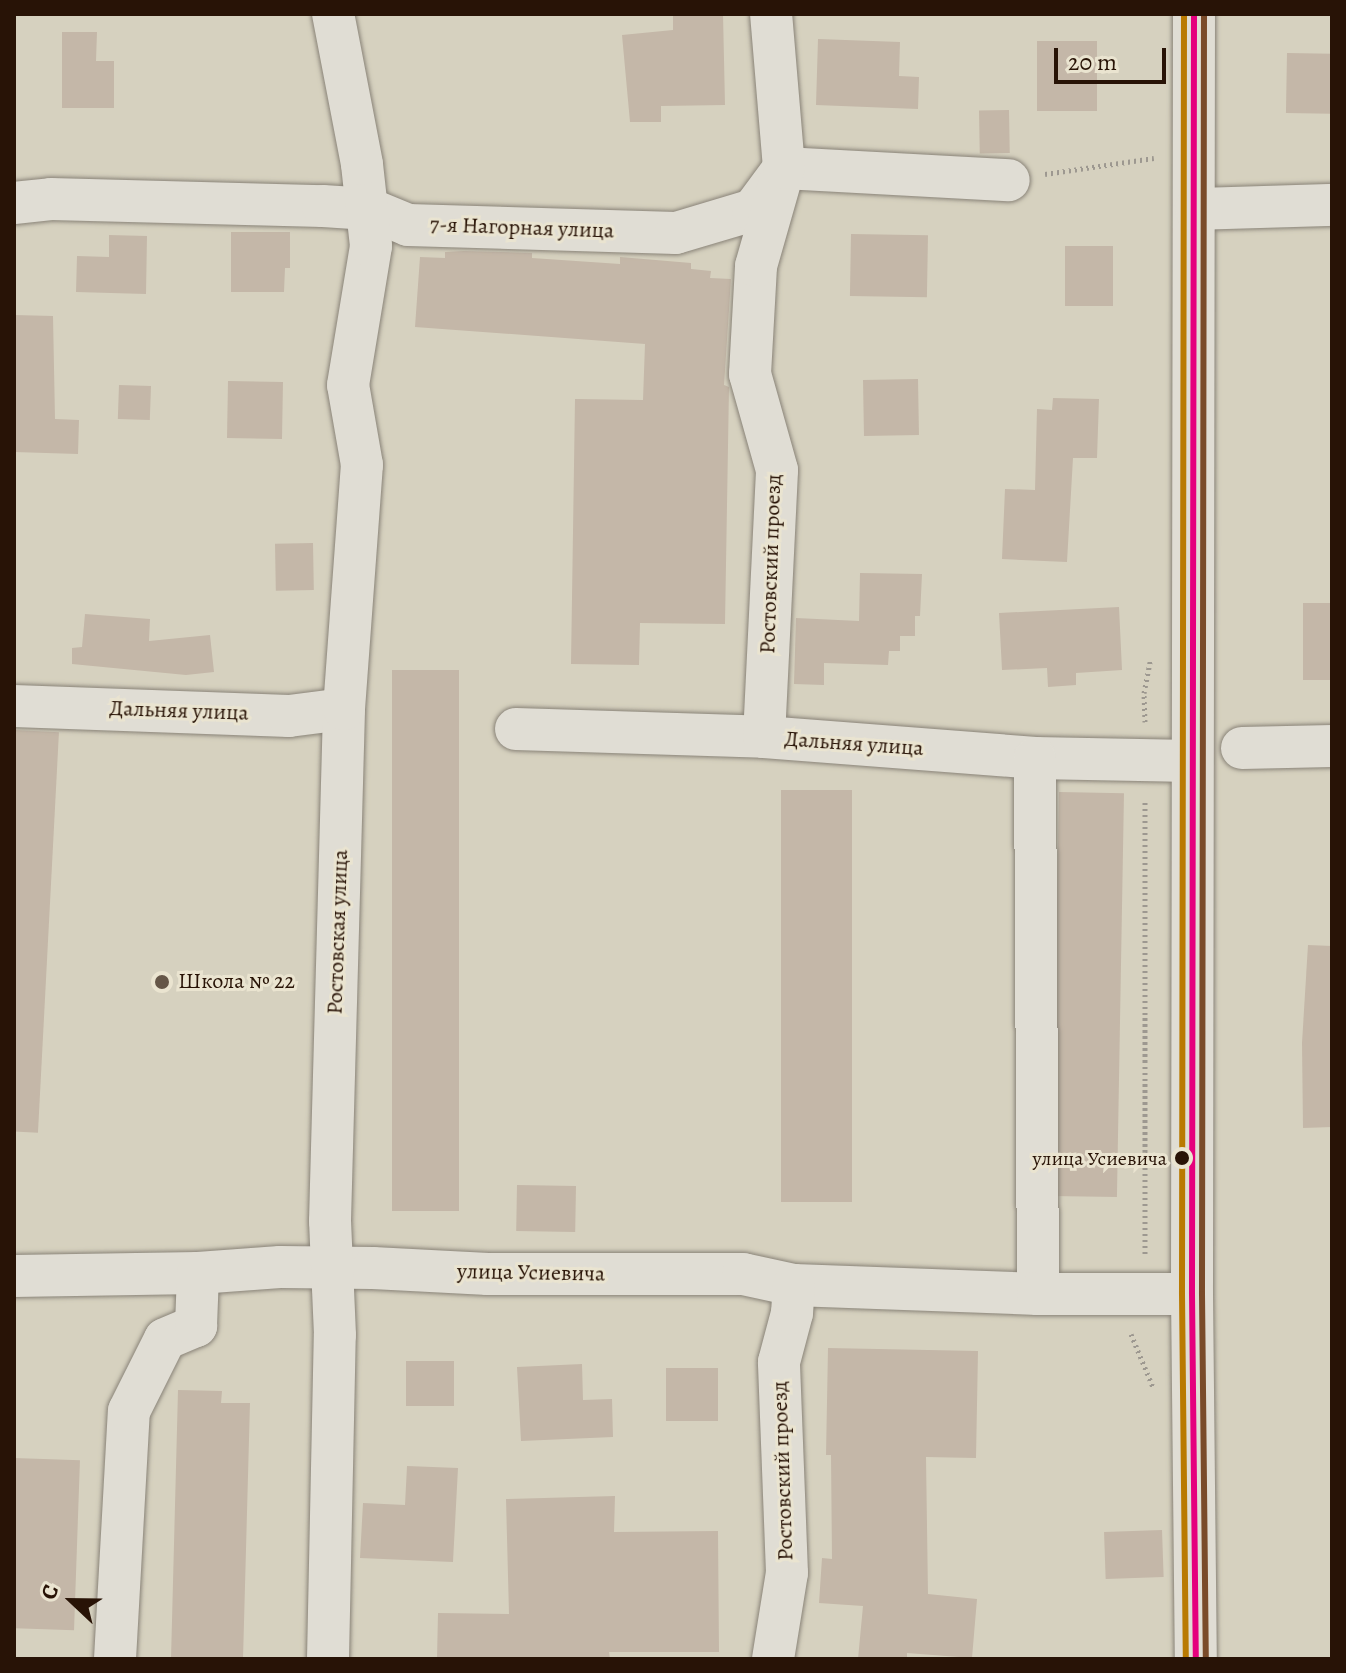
<!DOCTYPE html>
<html>
<head>
<meta charset="utf-8">
<style>
	body { margin:0 }
	#map { position:relative; width:1346px; height:1673px; overflow:hidden; background:#d6d1bf; font-family:Alegreya,serif }
	div>[style] { position:absolute }
	[style*='--x'] { left:calc(var(--x)*1px); top:calc(var(--y)*1px); width:calc(var(--w)*1px); rotate:calc(var(--a)*1deg) }
	.building>* { inset:0; background:#c4b7a8; transform-origin:0 0 }
	.path>* { height:5px; margin-top:-2.5px; transform-origin:0; background:repeating-linear-gradient(90deg,#9d9890 0 2px,transparent 0 6px) }
	.roads { filter:drop-shadow(0 0 2px #898378) drop-shadow(0 0 2px #898378) }
	.minor>* { height:42px; margin:-21px; padding:0 21px; transform-origin:21px; border-radius:21px; background:#e0ddd4 }
	.bus-1>* { height:6px; margin:-3px; padding:0 3px; transform-origin:3px; border-radius:3px; background:#e5007d }
	.bus-2>* { height:6px; margin:-3px; padding:0 3px; transform-origin:3px; border-radius:3px; background:#b97a02 }
	.bus-3>* { height:6px; margin:-3px; padding:0 3px; transform-origin:3px; border-radius:3px; background:#7a4b2a }
	.dots>* { width:22px; height:22px; translate:-50% -50%; box-sizing:border-box; border:4px solid #eae4d0; border-radius:50% }
	span { translate:-50% -50%; white-space:nowrap; text-align:center; line-height:1.15; -webkit-text-stroke:6px #eae4d0; paint-order:stroke }
	.bus-label { font-size:20px; color:#281306 }
	.right { translate:-100% -50%; text-align:right }
	.street-label { font-size:22px; color:#281306 }
	.poi-label { font-size:22px; color:#281306 }
	.left { translate:0 -50%; text-align:left }
	.frame { position:absolute; inset:0; border:16px solid #281306; pointer-events:none }
	.north { position:absolute; left:32px; top:1561px; width:80px; height:80px; -webkit-text-stroke:6px #eae4d0; paint-order:stroke; rotate:292deg; font-size:22px; font-weight:700; line-height:32px; text-align:center; color:#281306 }
	.north::after { content:''; display:block; margin:auto; width:28px; height:36px; background:#281306; clip-path:polygon(50% 0,100% 100%,50% 72%,0 100%) }
	.scale { position:absolute; left:1054px; top:48px; width:112px; height:36px; box-sizing:border-box; border:4px solid #281306; border-top:0; padding-left:10px; font-size:24px; line-height:28px; white-space:nowrap; color:#281306; -webkit-text-stroke:6px #eae4d0; paint-order:stroke }
</style>
</head>
<body>
<div id="map">
	<div class="building">
		<i style="clip-path:polygon(673px 14px,723px 14px,725px 105px,661px 106px,661px 122px,630px 122px,622px 35px,673px 30px)"></i>
		<i style="clip-path:polygon(62px 32px,97px 32px,96px 61px,114px 61px,114px 108px,62px 108px)"></i>
		<i style="clip-path:polygon(818px 39px,900px 42px,899px 76px,919px 77px,918px 109px,816px 105px)"></i>
		<i style="left:1037px;top:41px;width:60px;height:70px"></i>
		<i style="left:1287px;top:53px;width:45px;height:60px;rotate:1deg"></i>
		<i style="left:1009px;top:110px;width:43px;height:30px;rotate:89deg"></i>
		<i style="clip-path:polygon(231px 232px,290px 232px,290px 268px,285px 268px,284px 292px,231px 292px)"></i>
		<i style="left:851px;top:234px;width:77px;height:62px;rotate:1deg"></i>
		<i style="clip-path:polygon(109px 235px,147px 236px,146px 294px,76px 292px,77px 256px,109px 257px)"></i>
		<i style="left:1065px;top:246px;width:48px;height:60px"></i>
		<i style="clip-path:polygon(464px 251px,532px 253px,532px 258px,620px 264px,620px 257px,691px 263px,691px 269px,711px 271px,710px 278px,731px 279px,724px 385px,729px 387px,725px 624px,640px 623px,639px 665px,571px 664px,575px 399px,643px 400px,645px 344px,415px 327px,420px 257px,445px 258px,445px 252px)"></i>
		<i style="clip-path:polygon(14px 315px,53px 316px,55px 419px,79px 420px,78px 454px,14px 452px)"></i>
		<i style="left:918px;top:379px;width:56px;height:55px;rotate:89deg"></i>
		<i style="left:228px;top:381px;width:55px;height:57px;rotate:1deg"></i>
		<i style="left:119px;top:385px;width:32px;height:34px;rotate:2deg"></i>
		<i style="clip-path:polygon(1053px 398px,1099px 399px,1097px 458px,1073px 458px,1067px 562px,1002px 559px,1005px 489px,1035px 490px,1037px 409px,1052px 410px)"></i>
		<i style="left:313px;top:543px;width:47px;height:38px;rotate:89deg"></i>
		<i style="clip-path:polygon(860px 573px,922px 574px,920px 616px,915px 616px,915px 636px,900px 636px,900px 651px,889px 651px,888px 665px,824px 663px,824px 685px,794px 684px,796px 618px,859px 621px)"></i>
		<i style="left:1303px;top:603px;width:29px;height:77px"></i>
		<i style="clip-path:polygon(1119px 607px,1122px 670px,1076px 673px,1076px 685px,1048px 687px,1047px 668px,1002px 670px,999px 613px)"></i>
		<i style="clip-path:polygon(85px 614px,150px 619px,149px 641px,210px 635px,214px 672px,186px 675px,72px 664px,72px 648px,82px 647px)"></i>
		<i style="left:392px;top:670px;width:67px;height:541px"></i>
		<i style="left:14px;top:730px;width:45px;height:401px;rotate:3deg"></i>
		<i style="left:781px;top:790px;width:71px;height:412px"></i>
		<i style="left:1059px;top:792px;width:65px;height:404px;rotate:1deg"></i>
		<i style="clip-path:polygon(1308px 945px,1332px 946px,1332px 1127px,1303px 1128px,1302px 1043px)"></i>
		<i style="left:517px;top:1185px;width:59px;height:46px;rotate:1deg"></i>
		<i style="clip-path:polygon(828px 1348px,978px 1351px,976px 1458px,926px 1457px,928px 1594px,977px 1599px,972px 1658px,907px 1653px,907px 1659px,858px 1659px,863px 1606px,819px 1603px,822px 1558px,832px 1559px,831px 1455px,826px 1455px)"></i>
		<i style="left:406px;top:1361px;width:48px;height:45px"></i>
		<i style="clip-path:polygon(582px 1364px,583px 1400px,612px 1399px,613px 1437px,521px 1441px,517px 1367px)"></i>
		<i style="left:666px;top:1368px;width:52px;height:53px"></i>
		<i style="clip-path:polygon(178px 1390px,222px 1391px,221px 1403px,250px 1403px,243px 1659px,171px 1659px)"></i>
		<i style="left:14px;top:1458px;width:66px;height:170px;rotate:2deg"></i>
		<i style="clip-path:polygon(407px 1466px,458px 1468px,453px 1562px,360px 1558px,363px 1503px,405px 1505px)"></i>
		<i style="clip-path:polygon(615px 1496px,614px 1532px,718px 1531px,719px 1652px,609px 1652px,610px 1659px,437px 1659px,438px 1613px,509px 1614px,506px 1499px)"></i>
		<i style="left:1162px;top:1530px;width:47px;height:58px;rotate:88deg"></i>
	</div>
	<div class="path">
		<i style="--x:1045;--y:174;--w:110;--a:-8.4"></i>
		<i style="--x:1145;--y:722;--w:29;--a:-92"></i>
		<i style="--x:1144;--y:693;--w:33;--a:-79"></i>
		<i style="--x:1145;--y:1254;--w:454;--a:-90"></i>
		<i style="--x:1131;--y:1334;--w:57;--a:67.5"></i>
	</div>
	<div class="roads">
		<div class="minor">
			<i style="--x:1194;--y:14;--w:1280;--a:90.09"></i>
			<i style="--x:1192;--y:1294;--w:365;--a:89.4"></i>
			<i style="--x:14;--y:203;--w:37;--a:-6"></i>
			<i style="--x:51;--y:199;--w:272;--a:1.5"></i>
			<i style="--x:323;--y:206;--w:46;--a:3.7"></i>
			<i style="--x:369;--y:209;--w:42;--a:22.3"></i>
			<i style="--x:408;--y:225;--w:268;--a:1.7"></i>
			<i style="--x:676;--y:233;--w:80;--a:-16.6"></i>
			<i style="--x:753;--y:210;--w:52;--a:-53.6"></i>
			<i style="--x:784;--y:168;--w:225;--a:3.1"></i>
			<i style="--x:1196;--y:209;--w:136;--a:-1.7"></i>
			<i style="--x:14;--y:706;--w:275;--a:2.1"></i>
			<i style="--x:289;--y:716;--w:55;--a:-7.3"></i>
			<i style="--x:516;--y:729;--w:248;--a:1.8"></i>
			<i style="--x:764;--y:737;--w:272;--a:4.4"></i>
			<i style="--x:1035;--y:758;--w:157;--a:1.1"></i>
			<i style="--x:764;--y:737;--w:267;--a:-87.2"></i>
			<i style="--x:777;--y:470;--w:100;--a:-105.7"></i>
			<i style="--x:750;--y:374;--w:108;--a:-86.8"></i>
			<i style="--x:756;--y:266;--w:102;--a:-74.1"></i>
			<i style="--x:784;--y:168;--w:155;--a:-94.8"></i>
			<i style="--x:1242;--y:748;--w:90;--a:-1.3"></i>
			<i style="--x:1035;--y:758;--w:536;--a:89.68"></i>
			<i style="--x:14;--y:1276;--w:184;--a:-0.9"></i>
			<i style="--x:198;--y:1273;--w:82;--a:-4.2"></i>
			<i style="--x:280;--y:1267;--w:93;--a:0.6"></i>
			<i style="--x:373;--y:1268;--w:115;--a:3"></i>
			<i style="--x:488;--y:1274;--w:255;--a:0"></i>
			<i style="--x:743;--y:1274;--w:52;--a:12.2"></i>
			<i style="--x:794;--y:1285;--w:244;--a:2.1"></i>
			<i style="--x:1038;--y:1294;--w:154;--a:0"></i>
			<i style="--x:115;--y:1659;--w:248;--a:-86.8"></i>
			<i style="--x:129;--y:1411;--w:80;--a:-63.4"></i>
			<i style="--x:165;--y:1339;--w:34;--a:-23"></i>
			<i style="--x:196;--y:1326;--w:53;--a:-87.8"></i>
			<i style="--x:328;--y:1659;--w:324;--a:-88.8"></i>
			<i style="--x:335;--y:1335;--w:114;--a:-92.5"></i>
			<i style="--x:330;--y:1221;--w:512;--a:-88.43"></i>
			<i style="--x:344;--y:709;--w:245;--a:-85.8"></i>
			<i style="--x:362;--y:465;--w:81;--a:-99.9"></i>
			<i style="--x:348;--y:385;--w:141;--a:-80.6"></i>
			<i style="--x:371;--y:246;--w:82;--a:-96.3"></i>
			<i style="--x:362;--y:164;--w:153;--a:-100.9"></i>
			<i style="--x:773;--y:1659;--w:87;--a:-80.8"></i>
			<i style="--x:787;--y:1573;--w:211;--a:-92.2"></i>
			<i style="--x:779;--y:1362;--w:51;--a:-75.1"></i>
			<i style="--x:792;--y:1313;--w:28;--a:-86"></i>
		</div>
	</div>
	<div class="bus-1">
		<i style="--x:1194;--y:14;--w:1280;--a:90.09"></i>
		<i style="--x:1192;--y:1294;--w:365;--a:89.4"></i>
	</div>
	<div class="bus-2">
		<i style="--x:1184;--y:14;--w:1280;--a:90.09"></i>
		<i style="--x:1182;--y:1294;--w:365;--a:89.4"></i>
	</div>
	<div class="bus-3">
		<i style="--x:1204;--y:14;--w:1280;--a:90.09"></i>
		<i style="--x:1202;--y:1294;--w:365;--a:89.4"></i>
	</div>
	<div class="dots">
		<i style="left:162px;top:982px;background:#655647"></i>
		<i style="left:1182px;top:1158px;background:#281306"></i>
	</div>
	<div class="bus-label">
		<span class="right" style="left:1167px;top:1158px">улица Усиевича</span>
	</div>
	<div class="street-label">
		<span style="left:522px;top:228px;rotate:2deg">7-я Нагорная улица</span>
		<span style="left:771px;top:564px;rotate:-88deg">Ростовский проезд</span>
		<span style="left:179px;top:711px;rotate:2deg">Дальняя улица</span>
		<span style="left:854px;top:744px;rotate:4deg">Дальняя улица</span>
		<span style="left:338px;top:932px;rotate:-88deg">Ростовская улица</span>
		<span style="left:531px;top:1273px;rotate:1deg">улица Усиевича</span>
		<span style="left:783px;top:1471px;rotate:-92deg">Ростовский проезд</span>
	</div>
	<div class="poi-label">
		<span class="left" style="left:178px;top:982px">Школа № 22</span>
	</div>
	<div class="frame"></div>
	<div class="north">С</div>
	<div class="scale">20 m</div>
</div>
</body>
</html>
